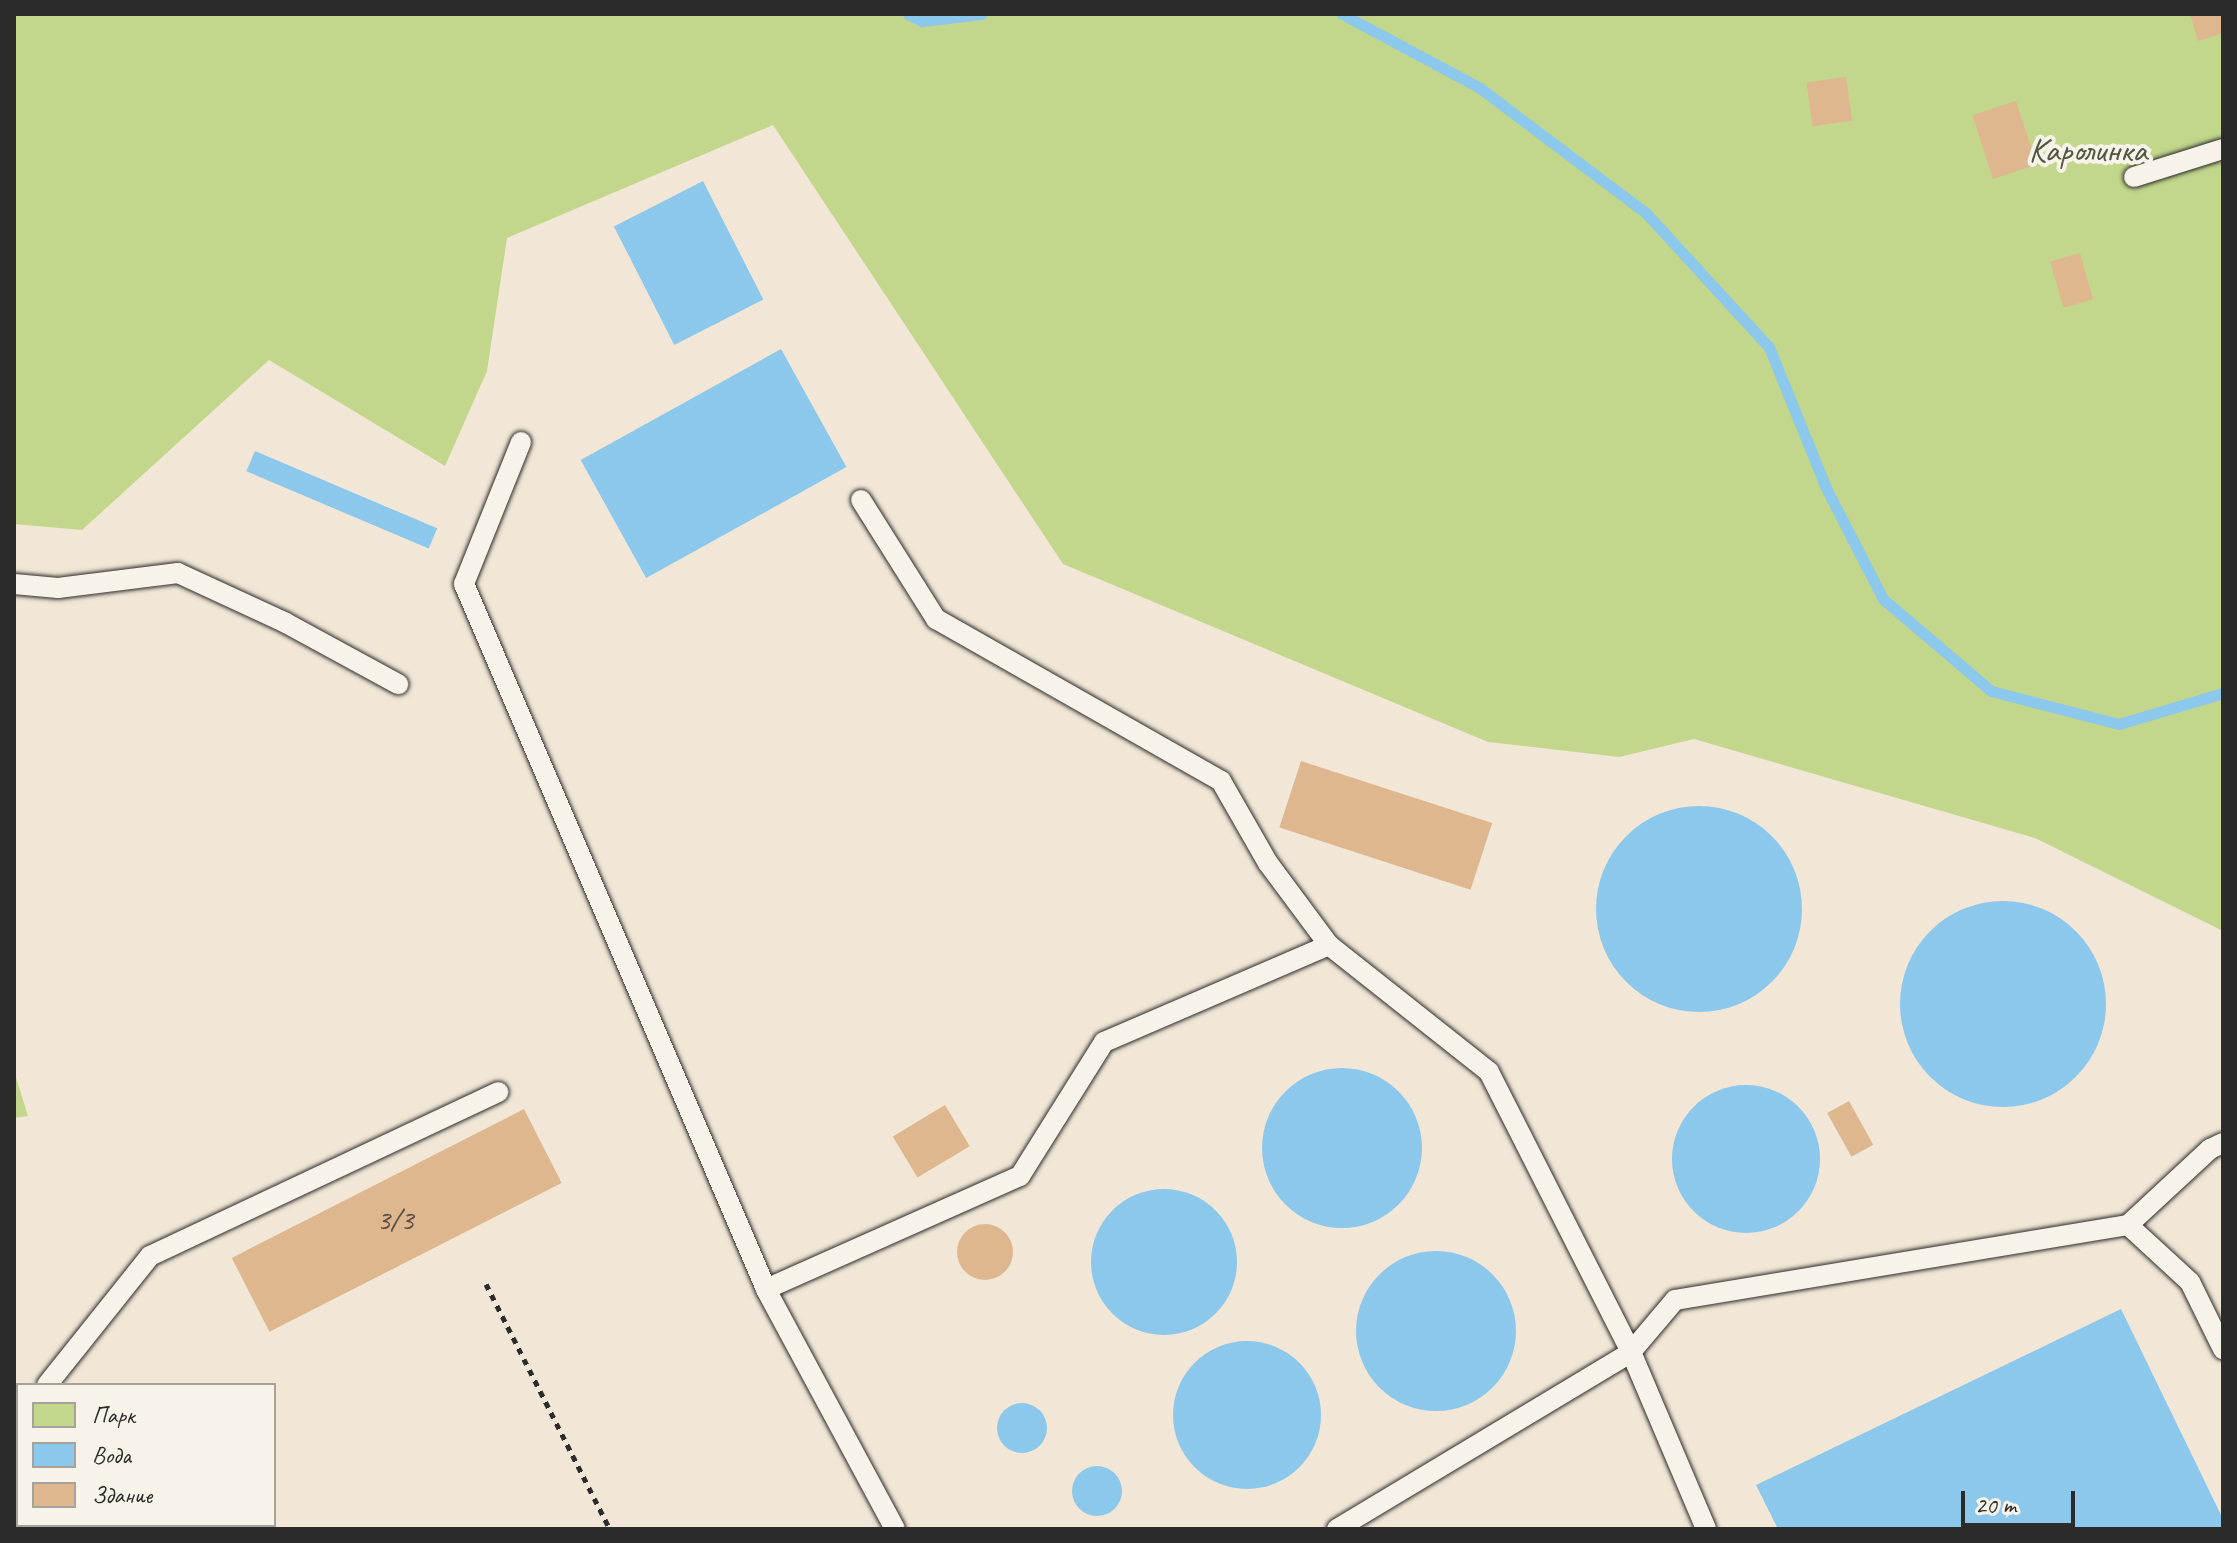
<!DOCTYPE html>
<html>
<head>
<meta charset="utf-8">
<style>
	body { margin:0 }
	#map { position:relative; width:2237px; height:1543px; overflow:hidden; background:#f2e7d6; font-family:Caveat,sans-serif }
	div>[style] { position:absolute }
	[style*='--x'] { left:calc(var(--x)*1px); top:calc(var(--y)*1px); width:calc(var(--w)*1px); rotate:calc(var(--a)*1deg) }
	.green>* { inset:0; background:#c2d68c }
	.water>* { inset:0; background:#8cc7ec; transform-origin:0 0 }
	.round { border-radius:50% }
	.stream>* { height:11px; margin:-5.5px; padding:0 5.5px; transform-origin:5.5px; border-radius:5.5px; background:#8cc7ec }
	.building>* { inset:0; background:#deb78f; transform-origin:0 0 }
	.path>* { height:5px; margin-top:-2.5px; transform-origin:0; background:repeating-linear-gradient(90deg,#2b2b2b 0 6px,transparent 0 12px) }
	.roads { filter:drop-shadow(0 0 2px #2b2b2b) drop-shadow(0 0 2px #2b2b2b) }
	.service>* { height:20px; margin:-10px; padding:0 10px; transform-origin:10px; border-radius:10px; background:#f7f3e8 }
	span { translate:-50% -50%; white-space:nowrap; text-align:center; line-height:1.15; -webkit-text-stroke:8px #f7f3e8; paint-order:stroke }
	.number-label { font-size:30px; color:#584e44 }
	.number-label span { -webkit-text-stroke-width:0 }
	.park-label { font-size:34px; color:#515643 }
	.frame { position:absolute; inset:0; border:16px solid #2b2b2b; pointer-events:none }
	.legend { position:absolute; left:16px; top:1383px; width:260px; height:144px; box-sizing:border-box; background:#f7f3e8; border:2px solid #a5a39c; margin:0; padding:10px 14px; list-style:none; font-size:24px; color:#2b2b2b }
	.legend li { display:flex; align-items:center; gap:16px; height:40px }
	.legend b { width:40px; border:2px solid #a5a39c }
	.scale { position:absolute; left:1961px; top:1491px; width:114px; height:36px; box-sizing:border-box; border:4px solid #2b2b2b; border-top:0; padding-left:10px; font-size:24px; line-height:28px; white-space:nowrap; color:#2b2b2b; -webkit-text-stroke:6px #f7f3e8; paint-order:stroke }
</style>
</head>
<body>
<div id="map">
	<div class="green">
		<i style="clip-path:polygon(14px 14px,2223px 14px,2223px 931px,2035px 838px,1694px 739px,1619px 757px,1488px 742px,1063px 564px,773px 125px,507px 238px,487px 371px,445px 466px,269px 360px,82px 530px,14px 524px)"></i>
		<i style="clip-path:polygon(14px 1071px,28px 1116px,14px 1118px)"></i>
	</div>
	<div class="water">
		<i style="left:703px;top:181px;width:133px;height:100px;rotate:63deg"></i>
		<i style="left:781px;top:349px;width:135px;height:229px;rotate:61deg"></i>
		<i style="left:255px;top:451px;width:198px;height:22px;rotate:23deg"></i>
		<i class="round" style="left:1596px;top:806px;width:206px;height:206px"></i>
		<i class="round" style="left:1900px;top:901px;width:206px;height:206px"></i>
		<i class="round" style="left:1262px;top:1068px;width:160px;height:160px"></i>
		<i class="round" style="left:1672px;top:1085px;width:148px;height:148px"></i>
		<i class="round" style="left:1091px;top:1189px;width:146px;height:146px"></i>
		<i class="round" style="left:1356px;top:1251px;width:160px;height:160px"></i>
		<i style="clip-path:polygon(2121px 1309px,2223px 1519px,2223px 1529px,1778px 1529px,1756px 1485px)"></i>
		<i class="round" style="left:1173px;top:1341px;width:148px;height:148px"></i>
		<i class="round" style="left:997px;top:1403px;width:50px;height:50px"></i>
		<i class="round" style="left:1072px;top:1466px;width:50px;height:50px"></i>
	</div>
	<div class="stream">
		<i style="--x:908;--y:14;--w:16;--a:27"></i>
		<i style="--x:922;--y:21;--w:60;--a:-6.7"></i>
		<i style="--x:1342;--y:14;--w:157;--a:28.2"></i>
		<i style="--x:1480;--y:88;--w:208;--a:37"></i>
		<i style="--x:1646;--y:213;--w:182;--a:47.5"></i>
		<i style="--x:1769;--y:347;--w:152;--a:68"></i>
		<i style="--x:1826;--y:488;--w:125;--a:62.8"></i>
		<i style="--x:1883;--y:599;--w:142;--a:40.4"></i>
		<i style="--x:1991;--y:691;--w:132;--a:14.5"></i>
		<i style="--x:2119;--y:724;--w:109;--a:-16.6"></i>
	</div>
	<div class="building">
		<i style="clip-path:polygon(2190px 14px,2223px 14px,2223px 33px,2198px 41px)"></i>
		<i style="left:1846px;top:77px;width:44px;height:40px;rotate:82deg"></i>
		<i style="left:2016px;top:101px;width:67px;height:46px;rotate:72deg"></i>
		<i style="left:2080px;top:253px;width:48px;height:31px;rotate:74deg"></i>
		<i style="left:1301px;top:761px;width:201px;height:70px;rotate:18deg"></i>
		<i style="left:1849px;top:1101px;width:50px;height:25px;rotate:61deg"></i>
		<i style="left:945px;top:1105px;width:48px;height:61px;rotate:59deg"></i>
		<i style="left:524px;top:1109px;width:83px;height:328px;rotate:63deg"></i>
		<i class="round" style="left:957px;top:1224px;width:56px;height:56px"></i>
	</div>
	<div class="path">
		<i style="--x:486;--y:1284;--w:275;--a:63.2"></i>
	</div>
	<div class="roads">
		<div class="service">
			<i style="--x:2134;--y:177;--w:93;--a:-17.5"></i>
			<i style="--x:521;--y:442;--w:153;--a:111.9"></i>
			<i style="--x:464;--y:584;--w:767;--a:66.81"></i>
			<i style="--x:861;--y:500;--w:141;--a:57.8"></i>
			<i style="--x:936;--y:619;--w:328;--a:29.6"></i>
			<i style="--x:1221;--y:781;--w:95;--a:60.2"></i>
			<i style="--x:1268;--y:863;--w:102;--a:53.4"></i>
			<i style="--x:1329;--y:945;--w:204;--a:38.4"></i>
			<i style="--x:1489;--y:1072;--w:314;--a:63.1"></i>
			<i style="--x:1631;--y:1352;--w:192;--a:67"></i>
			<i style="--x:14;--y:584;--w:44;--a:5.2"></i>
			<i style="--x:58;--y:588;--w:121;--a:-7.1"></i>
			<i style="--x:178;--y:573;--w:119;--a:24.8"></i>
			<i style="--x:286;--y:623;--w:128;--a:28.6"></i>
			<i style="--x:2128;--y:1225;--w:84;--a:42.6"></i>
			<i style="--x:2190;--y:1282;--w:75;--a:63.8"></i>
			<i style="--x:47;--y:1385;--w:165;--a:-51.4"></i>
			<i style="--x:150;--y:1256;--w:385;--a:-25.2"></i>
			<i style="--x:46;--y:1525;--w:4;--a:63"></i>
			<i style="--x:895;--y:1529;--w:272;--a:-118.3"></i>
			<i style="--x:766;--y:1289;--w:278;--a:-24"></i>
			<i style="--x:1020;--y:1176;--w:158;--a:-57.9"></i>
			<i style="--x:1104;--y:1042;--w:245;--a:-23.3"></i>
			<i style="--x:1337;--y:1529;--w:343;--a:-31"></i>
			<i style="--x:1631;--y:1352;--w:68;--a:-49.8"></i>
			<i style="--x:1675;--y:1300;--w:459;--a:-9.4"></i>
			<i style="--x:2128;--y:1225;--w:112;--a:-42.8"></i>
			<i style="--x:2210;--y:1149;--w:14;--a:-25"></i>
		</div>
	</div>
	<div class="number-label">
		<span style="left:395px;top:1219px">3/3</span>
	</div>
	<div class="park-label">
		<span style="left:2088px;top:150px">Каролинка</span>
	</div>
	<div class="frame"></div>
	<ul class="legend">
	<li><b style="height:22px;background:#c2d68c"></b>Парк</li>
	<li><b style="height:22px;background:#8cc7ec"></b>Вода</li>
	<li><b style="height:22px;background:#deb78f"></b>Здание</li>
	</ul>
	<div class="scale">20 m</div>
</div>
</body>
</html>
